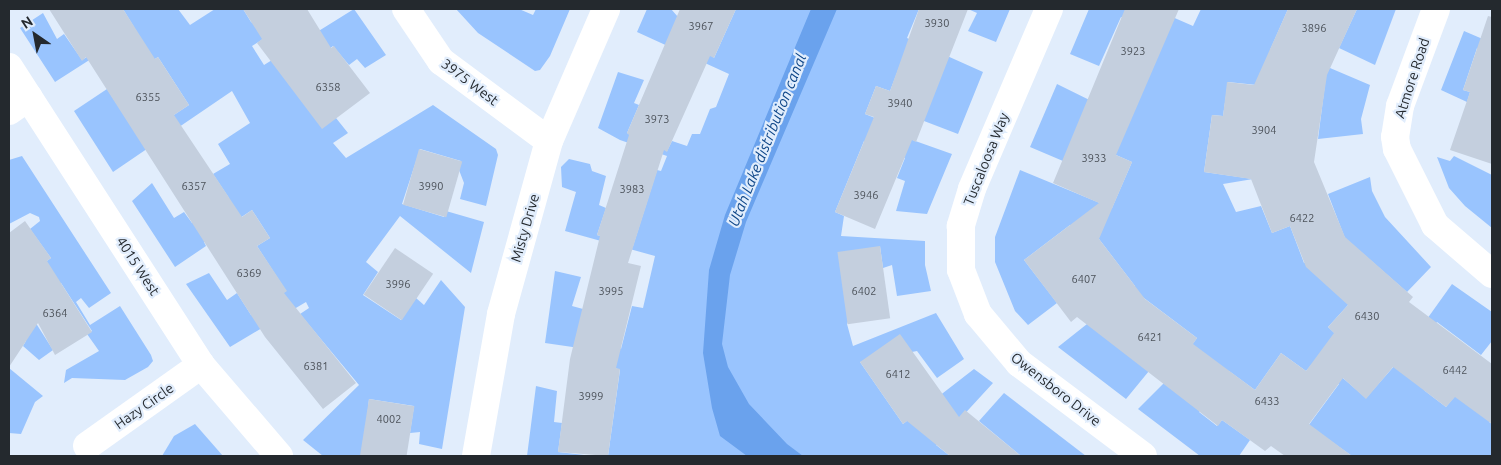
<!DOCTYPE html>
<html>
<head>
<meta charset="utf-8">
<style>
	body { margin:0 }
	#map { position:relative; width:1501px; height:465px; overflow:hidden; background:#e1edfc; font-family:Ubuntu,sans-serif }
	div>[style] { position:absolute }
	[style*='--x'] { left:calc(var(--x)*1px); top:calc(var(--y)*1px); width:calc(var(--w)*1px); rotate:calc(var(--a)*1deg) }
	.green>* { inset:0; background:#99c4fe }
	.water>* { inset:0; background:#6aa2ed }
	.building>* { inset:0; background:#c4cfde; transform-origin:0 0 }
	.minor>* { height:28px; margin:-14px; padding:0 14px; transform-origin:14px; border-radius:14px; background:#fff }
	span { translate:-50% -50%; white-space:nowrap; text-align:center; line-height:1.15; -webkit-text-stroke:4.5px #e1edfc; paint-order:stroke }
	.number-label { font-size:11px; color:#4c525a }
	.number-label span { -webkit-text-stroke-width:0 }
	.street-label { font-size:14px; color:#24292e }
	.water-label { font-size:15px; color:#0e4688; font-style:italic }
	.frame { position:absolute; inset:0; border:10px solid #24292e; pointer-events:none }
	.north { position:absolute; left:10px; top:10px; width:50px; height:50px; -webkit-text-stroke:4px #e1edfc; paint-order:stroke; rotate:327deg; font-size:14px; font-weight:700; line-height:20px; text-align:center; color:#24292e }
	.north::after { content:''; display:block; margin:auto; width:18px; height:22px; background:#24292e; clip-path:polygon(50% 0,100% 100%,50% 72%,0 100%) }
</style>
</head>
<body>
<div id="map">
	<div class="green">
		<i style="clip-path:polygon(123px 9px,178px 9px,190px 25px,215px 9px,243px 9px,251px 22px,271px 34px,252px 46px,264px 65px,354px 9px,386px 55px,365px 68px,357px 59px,349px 65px,333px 46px,287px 82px,336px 118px,348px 133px,333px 143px,346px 158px,433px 105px,496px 149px,498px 155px,486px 206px,460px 199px,464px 183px,459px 170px,461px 161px,420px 149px,402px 204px,444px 217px,446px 211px,484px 222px,471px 273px,400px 216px,366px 262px,378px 272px,363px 295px,401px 320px,416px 298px,424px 305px,441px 280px,465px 307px,442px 449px,419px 444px,420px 432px,410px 433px,414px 406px,369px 399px,363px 456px,323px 456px,303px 440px,359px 385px,300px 314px,309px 308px,306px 302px,230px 347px,186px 284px,209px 273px,227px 300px,237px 293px,251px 315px,286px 291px,257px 246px,270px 238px,252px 210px,204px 242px,206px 246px,175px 267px,132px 201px,152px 183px,174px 218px,184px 212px,192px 223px,229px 198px,213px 174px,230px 164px,218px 144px,250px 123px,232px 91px,113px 172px,74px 111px,107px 89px,139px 138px,189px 105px,158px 57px,141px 68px,119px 41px,55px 82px,20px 28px,43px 13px,57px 39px,64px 34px,82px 60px,134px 27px)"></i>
		<i style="clip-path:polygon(456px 9px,519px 9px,533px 15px,536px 9px,570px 9px,550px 56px,540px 70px,535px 71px,478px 33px)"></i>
		<i style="clip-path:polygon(647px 9px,671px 9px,714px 58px,736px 9px,919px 9px,907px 38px,983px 72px,958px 134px,924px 121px,906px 49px,890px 91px,876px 86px,865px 114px,875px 118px,873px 126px,952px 154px,927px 214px,896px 211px,905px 181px,897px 178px,905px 158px,864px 141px,835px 212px,844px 216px,841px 236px,925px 241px,925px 265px,931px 291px,897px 296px,892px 265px,883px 268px,880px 246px,847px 324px,853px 346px,936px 313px,964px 359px,937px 378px,917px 351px,860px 362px,903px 424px,974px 369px,993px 383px,936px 445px,950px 456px,608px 456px,620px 370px,613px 367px,614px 353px,545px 343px,555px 271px,581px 277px,572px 306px,583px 309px,621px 349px,632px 306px,643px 308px,655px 256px,565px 231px,576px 192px,562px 187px,561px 167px,569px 159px,590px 164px,592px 171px,606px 176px,599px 205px,606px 208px,597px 235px,633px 246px,657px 170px,661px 171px,667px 156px,620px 140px,598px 128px,618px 72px,644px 80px,634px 103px,639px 105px,627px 133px,667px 151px,672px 141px,687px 146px,692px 134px,700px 134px,710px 109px,716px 107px,729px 74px,637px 32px)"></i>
		<i style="clip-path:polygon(968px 9px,1010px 9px,996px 42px,968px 31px,977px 13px)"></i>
		<i style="clip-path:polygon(1089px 9px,1154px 9px,1193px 26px,1201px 9px,1288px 9px,1270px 50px,1330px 68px,1370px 85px,1361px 119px,1363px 134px,1318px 139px,1325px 84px,1257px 85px,1228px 82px,1223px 116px,1212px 115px,1204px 172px,1253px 179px,1223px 184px,1236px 212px,1261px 206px,1272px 233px,1290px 226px,1304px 263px,1348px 246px,1328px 194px,1370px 177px,1372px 191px,1385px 217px,1431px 267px,1407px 292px,1360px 251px,1348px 305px,1328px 327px,1342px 340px,1323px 361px,1366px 398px,1403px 356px,1402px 354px,1452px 284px,1492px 312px,1492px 341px,1481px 355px,1437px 322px,1408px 362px,1425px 391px,1446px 407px,1455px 396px,1469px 406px,1492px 376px,1492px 417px,1489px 422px,1492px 424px,1492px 456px,1352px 456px,1328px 439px,1314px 456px,1286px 456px,1339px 384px,1312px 364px,1306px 371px,1281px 353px,1255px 390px,1229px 371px,1199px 412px,1217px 426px,1222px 420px,1250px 440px,1239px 456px,1200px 456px,1138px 409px,1164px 383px,1197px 338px,1136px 292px,1149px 371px,1126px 399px,1058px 347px,1135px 286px,1099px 239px,1087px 248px,1070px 225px,1024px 260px,1057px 303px,1028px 325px,1015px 311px,995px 262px,995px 237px,1020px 170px,1112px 208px,1132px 162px,1116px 155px,1063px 161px,1030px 147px,1057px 84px,1130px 120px,1141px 25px,1121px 17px,1099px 66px,1070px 54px)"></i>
		<i style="clip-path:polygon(1357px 9px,1396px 9px,1375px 65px,1339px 48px)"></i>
		<i style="clip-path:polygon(1464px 31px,1492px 43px,1492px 52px,1477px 48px,1463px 90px,1470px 92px,1467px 102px,1441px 90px)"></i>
		<i style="clip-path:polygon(22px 156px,111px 293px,89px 308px,81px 298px,76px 302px,90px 325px,120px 306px,151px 355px,153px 361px,148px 367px,125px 380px,72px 378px,64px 383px,66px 370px,99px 351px,87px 334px,92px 331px,61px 283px,25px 306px,53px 350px,39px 360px,23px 346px,26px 341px,9px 330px,9px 302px,28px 288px,22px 279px,51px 258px,30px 229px,40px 221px,39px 217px,30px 213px,9px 224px,9px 160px)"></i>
		<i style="clip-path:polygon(1454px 156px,1492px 175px,1492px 228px,1465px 206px,1449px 188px,1437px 157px,1450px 161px)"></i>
		<i style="clip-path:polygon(9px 368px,43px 396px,35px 402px,21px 434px,9px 433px)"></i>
		<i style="clip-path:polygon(536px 386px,557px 391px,554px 422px,562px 423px,558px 452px,593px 456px,527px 456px)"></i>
		<i style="clip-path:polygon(1004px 393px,1086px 456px,1021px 456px,979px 421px)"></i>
		<i style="clip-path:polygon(195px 424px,223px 456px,162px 456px,174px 436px)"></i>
	</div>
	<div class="water">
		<i style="clip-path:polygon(811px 9px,837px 9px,746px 222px,730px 275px,722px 344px,728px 367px,749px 404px,787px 444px,803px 456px,747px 456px,720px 436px,712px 408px,703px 353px,709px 270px,725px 215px)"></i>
	</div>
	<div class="building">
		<i style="clip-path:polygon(49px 9px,123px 9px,155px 59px,158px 57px,189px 105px,174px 115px,242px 217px,252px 210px,270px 238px,257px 246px,287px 291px,284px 293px,356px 383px,323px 409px,265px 337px,86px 57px,82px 61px)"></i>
		<i style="clip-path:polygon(243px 9px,307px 9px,331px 48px,334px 46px,370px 93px,322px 129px,257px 43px,262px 39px)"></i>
		<i style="clip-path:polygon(680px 9px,736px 9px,714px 58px,710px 56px,667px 152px,664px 150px,628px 263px,641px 266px,616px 368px,620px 369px,608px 456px,558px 452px,570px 359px,600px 236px,597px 235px,629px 135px,627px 133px)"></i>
		<i style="clip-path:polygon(919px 9px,968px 9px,916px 142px,912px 140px,875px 229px,835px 212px,874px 117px,865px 114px,876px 86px,890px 91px)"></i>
		<i style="clip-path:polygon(1125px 9px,1179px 9px,1116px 155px,1132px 162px,1099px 239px,1145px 299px,1197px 338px,1193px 344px,1255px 390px,1281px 353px,1306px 371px,1334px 333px,1328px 327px,1348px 305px,1306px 267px,1290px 226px,1272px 233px,1251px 179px,1204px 172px,1212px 115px,1223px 116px,1227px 82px,1254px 85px,1288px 9px,1357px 9px,1327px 75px,1314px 162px,1345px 237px,1413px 297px,1409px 302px,1492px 364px,1492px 424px,1455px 397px,1446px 407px,1393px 367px,1366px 399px,1343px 378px,1309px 424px,1352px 456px,1285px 456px,1271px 446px,1265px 451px,1222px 420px,1218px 426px,1077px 317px,1071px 322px,1024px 260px,1099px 203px,1053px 183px)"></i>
		<i style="clip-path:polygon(1488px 16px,1492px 17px,1492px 164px,1450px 150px,1470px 92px,1463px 90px)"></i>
		<i style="left:419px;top:149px;width:45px;height:58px;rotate:16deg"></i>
		<i style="clip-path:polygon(25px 221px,51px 258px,47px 261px,92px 332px,55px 355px,38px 323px,9px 367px,9px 233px)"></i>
		<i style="left:880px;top:246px;width:73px;height:43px;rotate:82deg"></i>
		<i style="left:395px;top:248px;width:46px;height:56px;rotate:34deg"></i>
		<i style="clip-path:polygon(900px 334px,959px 417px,965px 410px,1021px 456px,950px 456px,907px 421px,903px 424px,860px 362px)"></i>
		<i style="left:369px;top:399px;width:46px;height:58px;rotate:9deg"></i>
	</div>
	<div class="minor">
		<i style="--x:406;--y:9;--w:63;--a:56.1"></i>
		<i style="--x:441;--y:61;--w:134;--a:36.5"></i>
		<i style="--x:1049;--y:9;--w:196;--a:113.2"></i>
		<i style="--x:972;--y:189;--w:39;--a:107"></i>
		<i style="--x:961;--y:226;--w:44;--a:90"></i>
		<i style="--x:961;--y:270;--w:47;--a:68.9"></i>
		<i style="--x:978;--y:314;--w:64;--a:50.1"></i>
		<i style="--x:1019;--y:363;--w:155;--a:36.9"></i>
		<i style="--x:1436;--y:9;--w:103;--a:110.4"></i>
		<i style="--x:1400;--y:106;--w:31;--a:99"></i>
		<i style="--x:1395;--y:137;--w:12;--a:81"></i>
		<i style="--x:1397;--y:149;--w:85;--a:63.4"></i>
		<i style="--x:1435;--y:225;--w:75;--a:40.7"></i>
		<i style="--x:9;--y:67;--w:354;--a:57.2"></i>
		<i style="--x:201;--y:365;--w:120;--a:49.4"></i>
		<i style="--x:9;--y:111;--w:24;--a:-35"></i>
		<i style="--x:87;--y:446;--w:140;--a:-35.4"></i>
		<i style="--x:476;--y:456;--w:144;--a:-80"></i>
		<i style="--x:501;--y:314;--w:180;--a:-74.5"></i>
		<i style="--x:549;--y:141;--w:144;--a:-66.6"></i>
	</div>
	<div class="number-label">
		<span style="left:937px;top:23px">3930</span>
		<span style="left:701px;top:26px">3967</span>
		<span style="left:1314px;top:28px">3896</span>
		<span style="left:1133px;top:51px">3923</span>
		<span style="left:328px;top:87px">6358</span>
		<span style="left:148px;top:97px">6355</span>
		<span style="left:900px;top:103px">3940</span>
		<span style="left:657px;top:119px">3973</span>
		<span style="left:1264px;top:130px">3904</span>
		<span style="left:1094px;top:158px">3933</span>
		<span style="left:194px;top:186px">6357</span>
		<span style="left:431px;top:186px">3990</span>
		<span style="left:632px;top:189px">3983</span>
		<span style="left:866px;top:195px">3946</span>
		<span style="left:1302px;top:218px">6422</span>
		<span style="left:249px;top:273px">6369</span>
		<span style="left:1084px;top:279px">6407</span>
		<span style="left:398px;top:284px">3996</span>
		<span style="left:611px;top:291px">3995</span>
		<span style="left:864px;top:291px">6402</span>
		<span style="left:55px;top:313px">6364</span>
		<span style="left:1367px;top:316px">6430</span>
		<span style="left:1150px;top:337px">6421</span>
		<span style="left:316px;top:366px">6381</span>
		<span style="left:1455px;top:370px">6442</span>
		<span style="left:898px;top:374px">6412</span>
		<span style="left:591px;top:396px">3999</span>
		<span style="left:1267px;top:401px">6433</span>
		<span style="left:389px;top:419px">4002</span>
	</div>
	<div class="street-label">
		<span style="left:1412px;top:78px;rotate:-72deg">Atmore Road</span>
		<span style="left:470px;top:82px;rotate:37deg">3975 West</span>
		<span style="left:986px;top:159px;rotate:-68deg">Tuscaloosa Way</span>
		<span style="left:525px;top:228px;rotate:-74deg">Misty Drive</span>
		<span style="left:138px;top:266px;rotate:57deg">4015 West</span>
		<span style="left:1056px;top:389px;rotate:38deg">Owensboro Drive</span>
		<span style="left:144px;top:406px;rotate:-35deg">Hazy Circle</span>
	</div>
	<div class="water-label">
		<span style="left:767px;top:140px;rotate:-68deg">Utah Lake distribution canal</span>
	</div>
	<div class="frame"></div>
	<div class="north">N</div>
</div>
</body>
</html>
